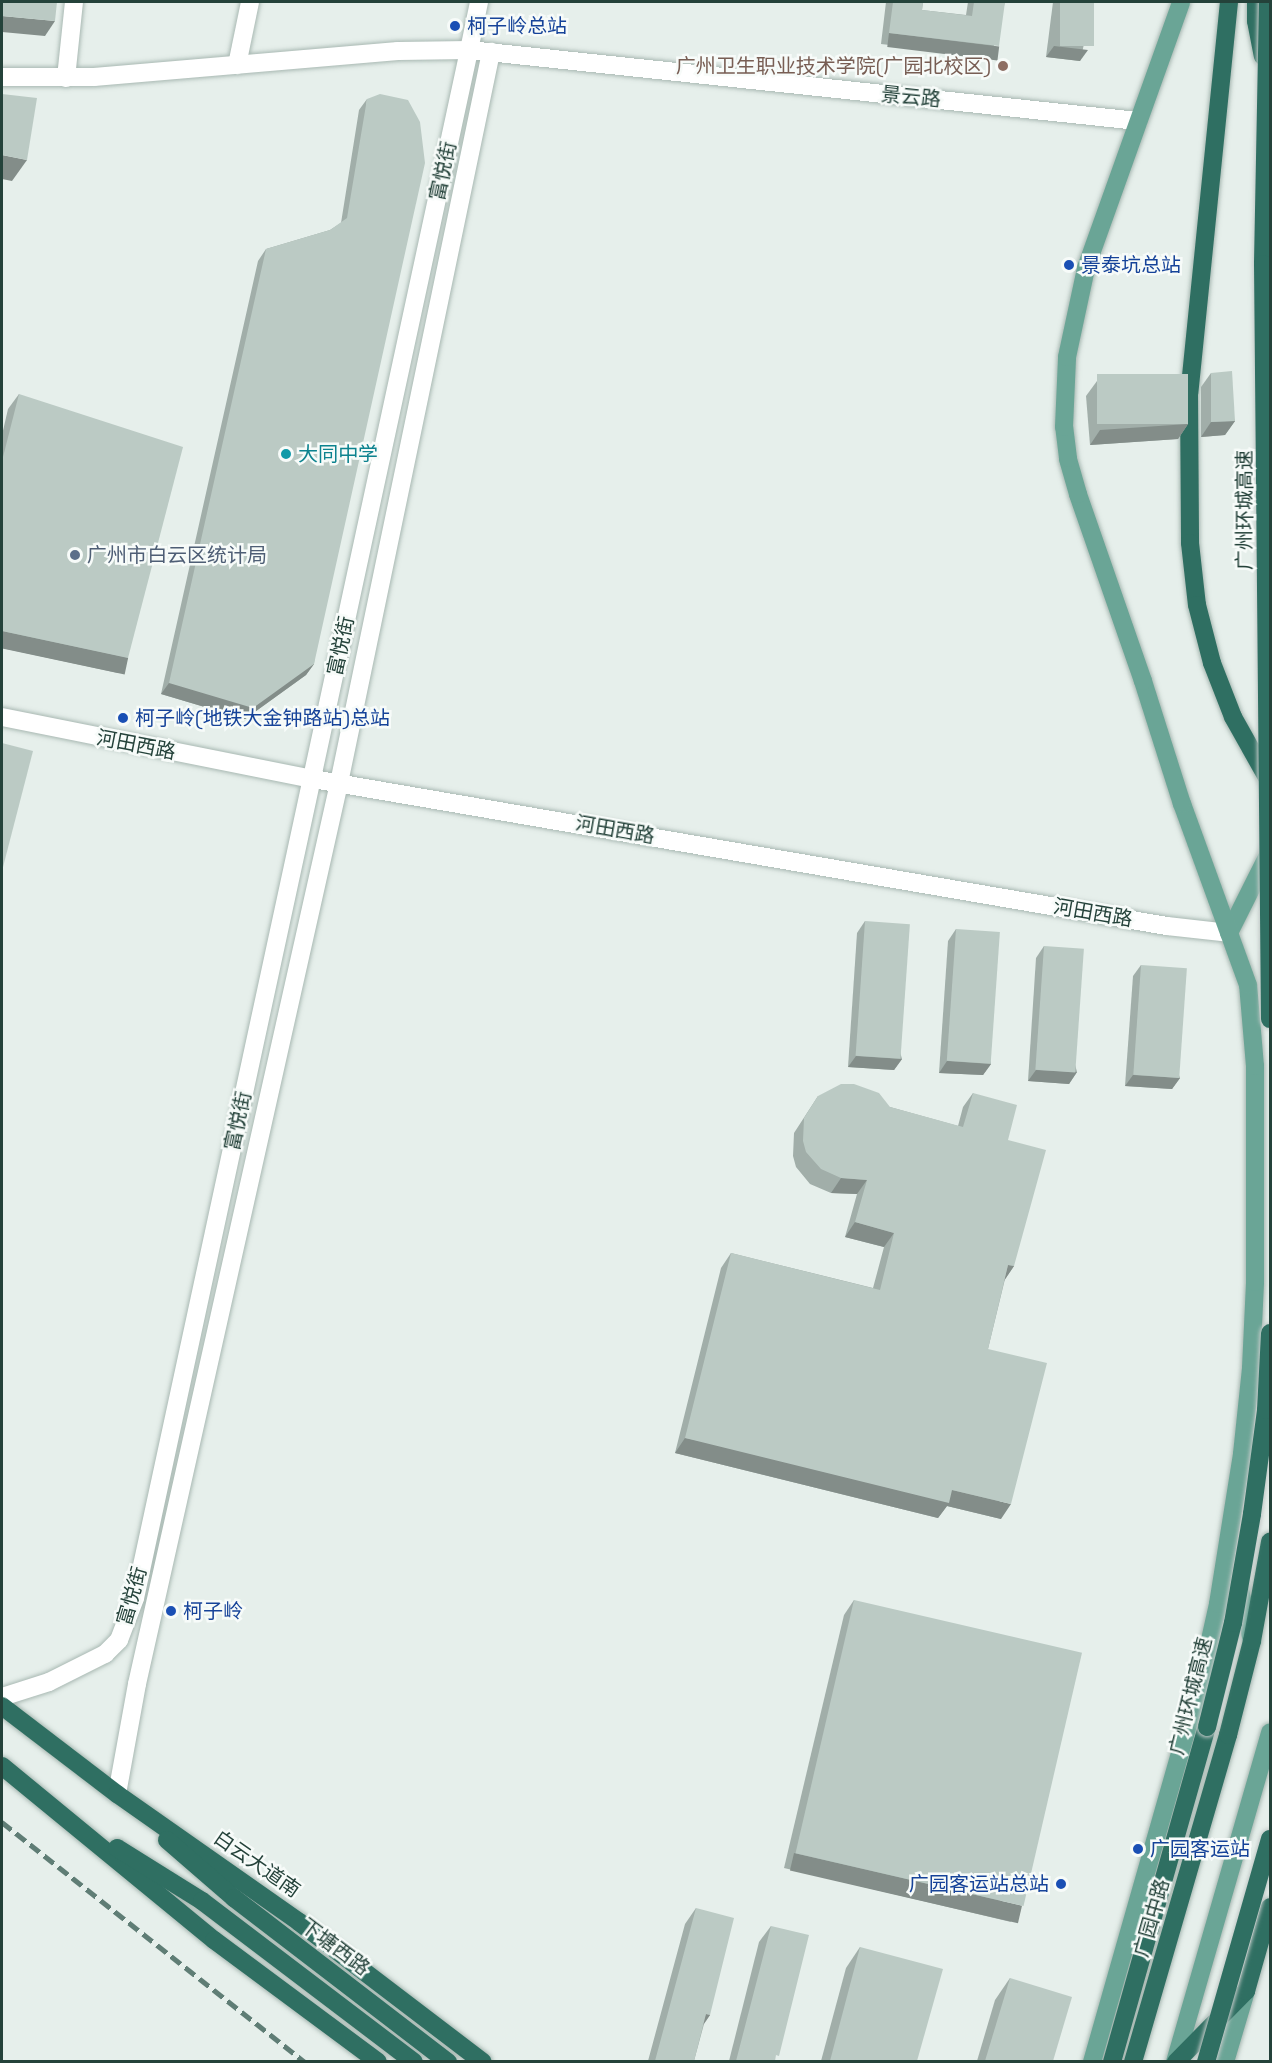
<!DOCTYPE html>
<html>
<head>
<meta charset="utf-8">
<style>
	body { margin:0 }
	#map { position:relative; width:1272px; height:2063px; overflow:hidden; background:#e6efeb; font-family:"Space Grotesk","Noto Sans SC",sans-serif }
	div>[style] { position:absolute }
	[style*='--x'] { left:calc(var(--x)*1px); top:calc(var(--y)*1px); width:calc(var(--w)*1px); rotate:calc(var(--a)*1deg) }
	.roads { filter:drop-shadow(0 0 2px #a8b8b2) drop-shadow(0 0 2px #a8b8b2) }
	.street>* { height:18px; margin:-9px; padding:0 9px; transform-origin:9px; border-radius:9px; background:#fff }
	.secondary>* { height:18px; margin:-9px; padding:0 9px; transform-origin:9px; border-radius:9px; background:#fff }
	.primary>* { height:18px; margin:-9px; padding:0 9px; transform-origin:9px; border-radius:9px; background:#6aa596 }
	.highway>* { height:18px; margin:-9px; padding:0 9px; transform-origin:9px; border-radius:9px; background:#2f6f62 }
	.rail>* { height:4.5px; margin-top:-2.25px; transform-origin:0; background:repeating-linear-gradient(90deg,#5f7d75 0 12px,transparent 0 18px) }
	.bridges { filter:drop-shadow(0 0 2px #c2cac8) drop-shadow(0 0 2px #c2cac8) }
	.highway-bridge>* { height:18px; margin:-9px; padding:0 9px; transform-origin:9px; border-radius:9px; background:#2f6f62 }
	.wall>* { inset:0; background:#a1aea9 }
	.shaded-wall>* { inset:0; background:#838d89; transform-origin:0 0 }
	.building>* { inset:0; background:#bbcac4; transform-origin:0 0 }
	.dots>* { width:16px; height:16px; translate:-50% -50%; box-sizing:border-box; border:3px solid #f7fbf9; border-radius:50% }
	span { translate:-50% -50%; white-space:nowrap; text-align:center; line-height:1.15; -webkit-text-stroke:5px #f7fbf9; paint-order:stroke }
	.transit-label { font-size:20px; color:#164399 }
	.left { translate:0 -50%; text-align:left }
	.right { translate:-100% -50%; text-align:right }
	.education-label { font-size:20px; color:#785e54 }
	.street-label { font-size:20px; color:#24423a }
	.culture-label { font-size:20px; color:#0d838f }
	.service-label { font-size:20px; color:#4e5e75 }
	.frame { position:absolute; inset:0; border:3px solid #24423a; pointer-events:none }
</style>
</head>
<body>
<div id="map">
	<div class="roads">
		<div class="street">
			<i style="--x:469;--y:50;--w:49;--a:-78.2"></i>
			<i style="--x:237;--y:65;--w:64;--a:-78.3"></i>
			<i style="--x:66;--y:78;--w:76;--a:-84"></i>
		</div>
		<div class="secondary">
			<i style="--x:2;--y:77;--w:92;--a:0"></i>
			<i style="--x:94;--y:77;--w:305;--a:-4.9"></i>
			<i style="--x:398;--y:51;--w:71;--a:-0.8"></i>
			<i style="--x:469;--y:50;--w:673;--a:6.06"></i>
			<i style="--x:2;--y:717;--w:317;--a:11.3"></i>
			<i style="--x:313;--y:779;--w:867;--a:9.77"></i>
			<i style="--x:1167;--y:926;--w:62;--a:6.4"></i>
			<i style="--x:2;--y:1697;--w:49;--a:-17.7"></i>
			<i style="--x:49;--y:1682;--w:63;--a:-26.6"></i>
			<i style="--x:105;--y:1654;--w:20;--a:-45"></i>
			<i style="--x:119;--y:1640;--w:45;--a:-69.1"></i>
			<i style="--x:135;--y:1598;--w:1584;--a:-77.82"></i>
			<i style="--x:117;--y:1794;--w:112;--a:-79.7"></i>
			<i style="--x:137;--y:1684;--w:923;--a:-77.36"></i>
			<i style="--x:339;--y:783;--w:747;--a:-78.25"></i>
		</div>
		<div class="primary">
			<i style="--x:1229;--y:933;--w:92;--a:-63.4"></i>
			<i style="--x:1239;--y:1586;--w:57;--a:76.7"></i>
			<i style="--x:1092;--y:2062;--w:397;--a:-74.1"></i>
			<i style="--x:1201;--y:1680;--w:78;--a:-77.4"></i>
			<i style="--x:1218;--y:1604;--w:152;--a:-80.9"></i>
			<i style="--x:1242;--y:1454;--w:86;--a:-84"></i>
			<i style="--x:1251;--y:1368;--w:86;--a:-87.3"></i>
			<i style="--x:1255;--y:1282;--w:216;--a:-90"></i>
			<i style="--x:1255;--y:1066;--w:81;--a:-94.9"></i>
			<i style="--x:1248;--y:985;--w:193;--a:-110"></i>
			<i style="--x:1182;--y:804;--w:129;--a:-107.6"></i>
			<i style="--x:1143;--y:681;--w:198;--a:-109.2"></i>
			<i style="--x:1078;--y:494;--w:37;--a:-106"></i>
			<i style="--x:1068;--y:458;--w:31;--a:-97"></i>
			<i style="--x:1064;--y:427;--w:70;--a:-87.5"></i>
			<i style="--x:1067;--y:357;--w:91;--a:-77.9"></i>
			<i style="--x:1086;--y:268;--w:282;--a:-70.3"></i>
			<i style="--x:1175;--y:2062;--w:343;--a:-73.9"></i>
			<i style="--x:1225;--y:2062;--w:74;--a:-73.5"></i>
		</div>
		<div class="highway">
			<i style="--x:1229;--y:2;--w:393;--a:95.8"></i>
			<i style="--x:1189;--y:393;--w:150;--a:89.6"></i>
			<i style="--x:1190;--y:543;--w:62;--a:83.6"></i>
			<i style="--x:1197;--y:605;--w:60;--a:75.5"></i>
			<i style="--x:1212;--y:663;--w:58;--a:68.7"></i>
			<i style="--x:1233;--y:717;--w:76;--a:60.7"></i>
			<i style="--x:1256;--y:2;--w:19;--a:90"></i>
			<i style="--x:1256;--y:21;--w:36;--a:79"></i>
			<i style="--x:2;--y:1706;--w:145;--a:37.4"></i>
			<i style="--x:117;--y:1794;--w:223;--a:35.1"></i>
			<i style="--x:299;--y:1922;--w:231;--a:37.3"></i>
			<i style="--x:2;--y:1766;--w:274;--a:39.4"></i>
			<i style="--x:214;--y:1940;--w:204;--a:36.6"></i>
			<i style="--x:167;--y:1840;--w:89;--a:40.9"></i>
			<i style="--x:234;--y:1898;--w:270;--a:37.5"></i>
			<i style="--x:117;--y:1848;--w:100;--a:31.9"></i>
			<i style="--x:202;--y:1901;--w:266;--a:37.2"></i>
			<i style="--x:1112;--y:2062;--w:348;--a:-74.2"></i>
			<i style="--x:1133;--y:2062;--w:341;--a:-73.8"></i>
			<i style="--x:1228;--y:1735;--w:97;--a:-75.7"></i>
			<i style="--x:1252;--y:1641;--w:101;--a:-79.7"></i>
			<i style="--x:1176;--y:2062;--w:100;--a:-45.4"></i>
			<i style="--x:1246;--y:1991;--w:87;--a:-74.1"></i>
		</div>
	</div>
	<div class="rail">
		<i style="--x:2;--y:1822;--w:387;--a:38.4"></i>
	</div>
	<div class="bridges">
		<div class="highway-bridge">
			<i style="--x:1268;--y:2;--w:262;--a:91.1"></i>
			<i style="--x:1263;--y:264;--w:755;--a:89.47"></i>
			<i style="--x:1207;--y:1727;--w:107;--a:-76"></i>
			<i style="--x:1233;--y:1623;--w:111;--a:-80.1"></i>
			<i style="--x:1252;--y:1514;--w:105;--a:-82.3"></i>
			<i style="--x:1266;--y:1410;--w:77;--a:-87"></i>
			<i style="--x:1206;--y:2062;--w:232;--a:-74"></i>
		</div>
	</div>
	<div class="wall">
		<i style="clip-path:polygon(886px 2px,923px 2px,922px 10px,966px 15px,968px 2px,1005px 2px,991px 57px,881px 44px)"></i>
		<i style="clip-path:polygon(1053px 2px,1094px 2px,1080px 61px,1046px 57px)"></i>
		<i style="clip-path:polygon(367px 99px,314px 664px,306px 675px,245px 719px,161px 694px,258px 261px,266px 249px,330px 230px,341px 223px,359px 110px)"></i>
		<i style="clip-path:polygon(1211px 373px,1235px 421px,1225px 435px,1201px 437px,1201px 387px)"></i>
		<i style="clip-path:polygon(1097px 381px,1188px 424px,1178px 439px,1090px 445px,1086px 396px)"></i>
		<i style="clip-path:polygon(19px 394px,128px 658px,118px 673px,2px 648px,2px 435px,8px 409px)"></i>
		<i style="clip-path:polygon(865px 921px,902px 1059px,894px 1070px,848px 1067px,857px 933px)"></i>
		<i style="clip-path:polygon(956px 929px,991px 1064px,983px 1075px,939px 1073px,948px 941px)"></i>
		<i style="clip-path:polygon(1044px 946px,1077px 1072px,1069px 1084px,1028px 1081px,1036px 958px)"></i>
		<i style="clip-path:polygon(1141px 965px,1180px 1078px,1172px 1089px,1125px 1086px,1133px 976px)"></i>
		<i style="clip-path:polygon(973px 1093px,1008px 1140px,1014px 1266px,1005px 1279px,988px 1349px,1001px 1519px,947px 1506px,938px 1518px,675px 1453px,721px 1268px,731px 1253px,873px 1288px,884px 1247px,845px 1237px,857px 1194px,831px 1193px,810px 1184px,796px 1167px,793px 1156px,794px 1133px,818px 1096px,890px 1107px,958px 1126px,963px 1107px)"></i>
		<i style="clip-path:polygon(854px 1600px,1011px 1922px,784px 1868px,844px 1615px)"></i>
		<i style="clip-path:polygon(696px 1908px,710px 2015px,704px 2024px,694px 2061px,648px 2061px,685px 1924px)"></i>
		<i style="clip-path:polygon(771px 1926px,775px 2061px,729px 2061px,759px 1942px)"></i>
		<i style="clip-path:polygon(860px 1947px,917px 2061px,821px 2061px,846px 1968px)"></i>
		<i style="clip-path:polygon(1010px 1978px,1053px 2061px,977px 2061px,995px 2000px)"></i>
	</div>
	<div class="shaded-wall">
		<i style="clip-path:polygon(2px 16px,55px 21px,45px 36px,2px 32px)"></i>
		<i style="left:889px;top:33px;width:111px;height:14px;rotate:7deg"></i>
		<i style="clip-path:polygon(1054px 46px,1088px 50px,1080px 61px,1046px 57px)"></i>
		<i style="clip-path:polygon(2px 155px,27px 160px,12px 181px,2px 179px)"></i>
		<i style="clip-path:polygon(1235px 421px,1225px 435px,1201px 437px,1211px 422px)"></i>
		<i style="clip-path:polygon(1188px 424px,1178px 439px,1090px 445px,1100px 430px)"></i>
		<i style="left:2px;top:631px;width:129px;height:17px;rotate:12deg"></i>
		<i style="clip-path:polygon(314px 664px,306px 675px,245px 719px,161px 694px,169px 683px)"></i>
		<i style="clip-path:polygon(856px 1056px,902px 1059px,894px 1070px,848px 1067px)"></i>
		<i style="clip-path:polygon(947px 1061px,991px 1064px,983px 1075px,939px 1073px)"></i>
		<i style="clip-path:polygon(1036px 1070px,1077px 1072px,1069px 1084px,1028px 1081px)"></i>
		<i style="clip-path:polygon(1133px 1075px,1180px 1078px,1172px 1089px,1125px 1086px)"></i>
		<i style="clip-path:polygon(841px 1178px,867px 1180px,857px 1194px,831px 1193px)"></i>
		<i style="clip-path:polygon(855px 1222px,894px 1233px,884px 1247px,845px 1237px)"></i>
		<i style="clip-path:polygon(1008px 1265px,1014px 1266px,1004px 1281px)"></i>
		<i style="clip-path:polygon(685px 1438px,952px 1490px,1011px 1504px,1001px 1519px,947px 1506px,938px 1518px,675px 1453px)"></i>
		<i style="left:794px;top:1853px;width:234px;height:18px;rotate:13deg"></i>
		<i style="clip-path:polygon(706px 2014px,710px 2015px,698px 2032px)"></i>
	</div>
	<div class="building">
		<i style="clip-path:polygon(2px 2px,57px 2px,55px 21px,2px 16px)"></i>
		<i style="clip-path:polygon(893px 2px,923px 2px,922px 10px,972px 16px,974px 2px,1005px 2px,999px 46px,889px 33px)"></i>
		<i style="left:1060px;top:2px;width:34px;height:44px"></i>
		<i style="clip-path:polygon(2px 94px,37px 98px,27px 160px,2px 155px)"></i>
		<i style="clip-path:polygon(380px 94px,408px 100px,420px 122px,425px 163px,314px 664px,253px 708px,169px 683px,266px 249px,330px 230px,347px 218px,367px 99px)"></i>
		<i style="clip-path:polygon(1232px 371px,1235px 421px,1211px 422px,1211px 373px)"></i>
		<i style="left:1188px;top:374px;width:50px;height:91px;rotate:90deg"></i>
		<i style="clip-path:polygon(19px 394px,183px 447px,128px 658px,2px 631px,2px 461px)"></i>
		<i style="clip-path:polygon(2px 743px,33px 751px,2px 871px)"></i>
		<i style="left:865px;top:921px;width:45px;height:135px;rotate:4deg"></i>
		<i style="left:956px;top:929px;width:44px;height:132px;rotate:4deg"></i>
		<i style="left:1044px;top:946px;width:40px;height:124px;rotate:4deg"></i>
		<i style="left:1141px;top:965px;width:46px;height:110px;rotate:4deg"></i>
		<i style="clip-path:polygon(841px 1084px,854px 1084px,879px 1093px,890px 1107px,963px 1127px,973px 1093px,1017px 1105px,1008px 1140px,1046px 1150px,1014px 1266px,1008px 1265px,988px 1349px,1047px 1363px,1011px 1504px,952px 1490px,949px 1503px,685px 1438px,731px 1253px,880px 1290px,894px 1233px,855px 1222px,867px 1180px,841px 1178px,821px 1169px,806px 1152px,803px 1141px,804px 1118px,818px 1096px)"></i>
		<i style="left:854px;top:1600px;width:234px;height:260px;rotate:13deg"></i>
		<i style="clip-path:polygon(696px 1908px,734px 1918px,710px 2015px,706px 2014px,694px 2061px,655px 2061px)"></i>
		<i style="clip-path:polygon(771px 1926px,809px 1935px,779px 2056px,776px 2055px,775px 2061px,736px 2061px)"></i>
		<i style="clip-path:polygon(860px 1947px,943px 1969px,917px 2061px,830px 2061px)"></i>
		<i style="clip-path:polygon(1010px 1978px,1072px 1997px,1053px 2061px,985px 2061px)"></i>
	</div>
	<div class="dots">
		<i style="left:455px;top:26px;background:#1a4fb4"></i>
		<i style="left:1003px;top:66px;background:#8d6e63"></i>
		<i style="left:1069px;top:265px;background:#1a4fb4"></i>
		<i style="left:286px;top:454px;background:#0f9aa8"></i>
		<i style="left:75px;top:555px;background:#5c6f8a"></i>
		<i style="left:123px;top:718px;background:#1a4fb4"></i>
		<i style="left:171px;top:1611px;background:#1a4fb4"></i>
		<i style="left:1138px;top:1849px;background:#1a4fb4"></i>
		<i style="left:1061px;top:1884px;background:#1a4fb4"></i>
	</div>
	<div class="transit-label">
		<span class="left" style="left:467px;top:26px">柯子岭总站</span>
		<span class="left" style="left:1081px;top:265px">景泰坑总站</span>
		<span class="left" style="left:135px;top:718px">柯子岭(地铁大金钟路站)总站</span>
		<span class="left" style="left:183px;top:1611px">柯子岭</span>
		<span class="left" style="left:1150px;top:1849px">广园客运站</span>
		<span class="right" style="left:1049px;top:1884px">广园客运站总站</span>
	</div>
	<div class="education-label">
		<span class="right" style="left:991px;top:66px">广州卫生职业技术学院(广园北校区)</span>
	</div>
	<div class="street-label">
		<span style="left:911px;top:97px;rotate:6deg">景云路</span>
		<span style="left:443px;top:171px;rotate:-78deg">富悦街</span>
		<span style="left:1245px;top:510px;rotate:-90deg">广州环城高速</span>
		<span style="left:341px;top:646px;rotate:-78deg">富悦街</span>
		<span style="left:136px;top:745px;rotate:11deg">河田西路</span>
		<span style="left:615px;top:830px;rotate:10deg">河田西路</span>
		<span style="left:1093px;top:913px;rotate:10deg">河田西路</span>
		<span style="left:238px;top:1121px;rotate:-78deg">富悦街</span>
		<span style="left:132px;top:1596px;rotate:-74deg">富悦街</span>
		<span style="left:1191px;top:1696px;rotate:-76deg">广州环城高速</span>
		<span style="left:257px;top:1864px;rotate:35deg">白云大道南</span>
		<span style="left:1152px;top:1918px;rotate:-74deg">广园中路</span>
		<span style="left:335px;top:1947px;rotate:37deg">下塘西路</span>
	</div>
	<div class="culture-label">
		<span class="left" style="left:298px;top:454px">大同中学</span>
	</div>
	<div class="service-label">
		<span class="left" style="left:87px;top:555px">广州市白云区统计局</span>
	</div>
	<div class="frame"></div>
</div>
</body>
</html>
